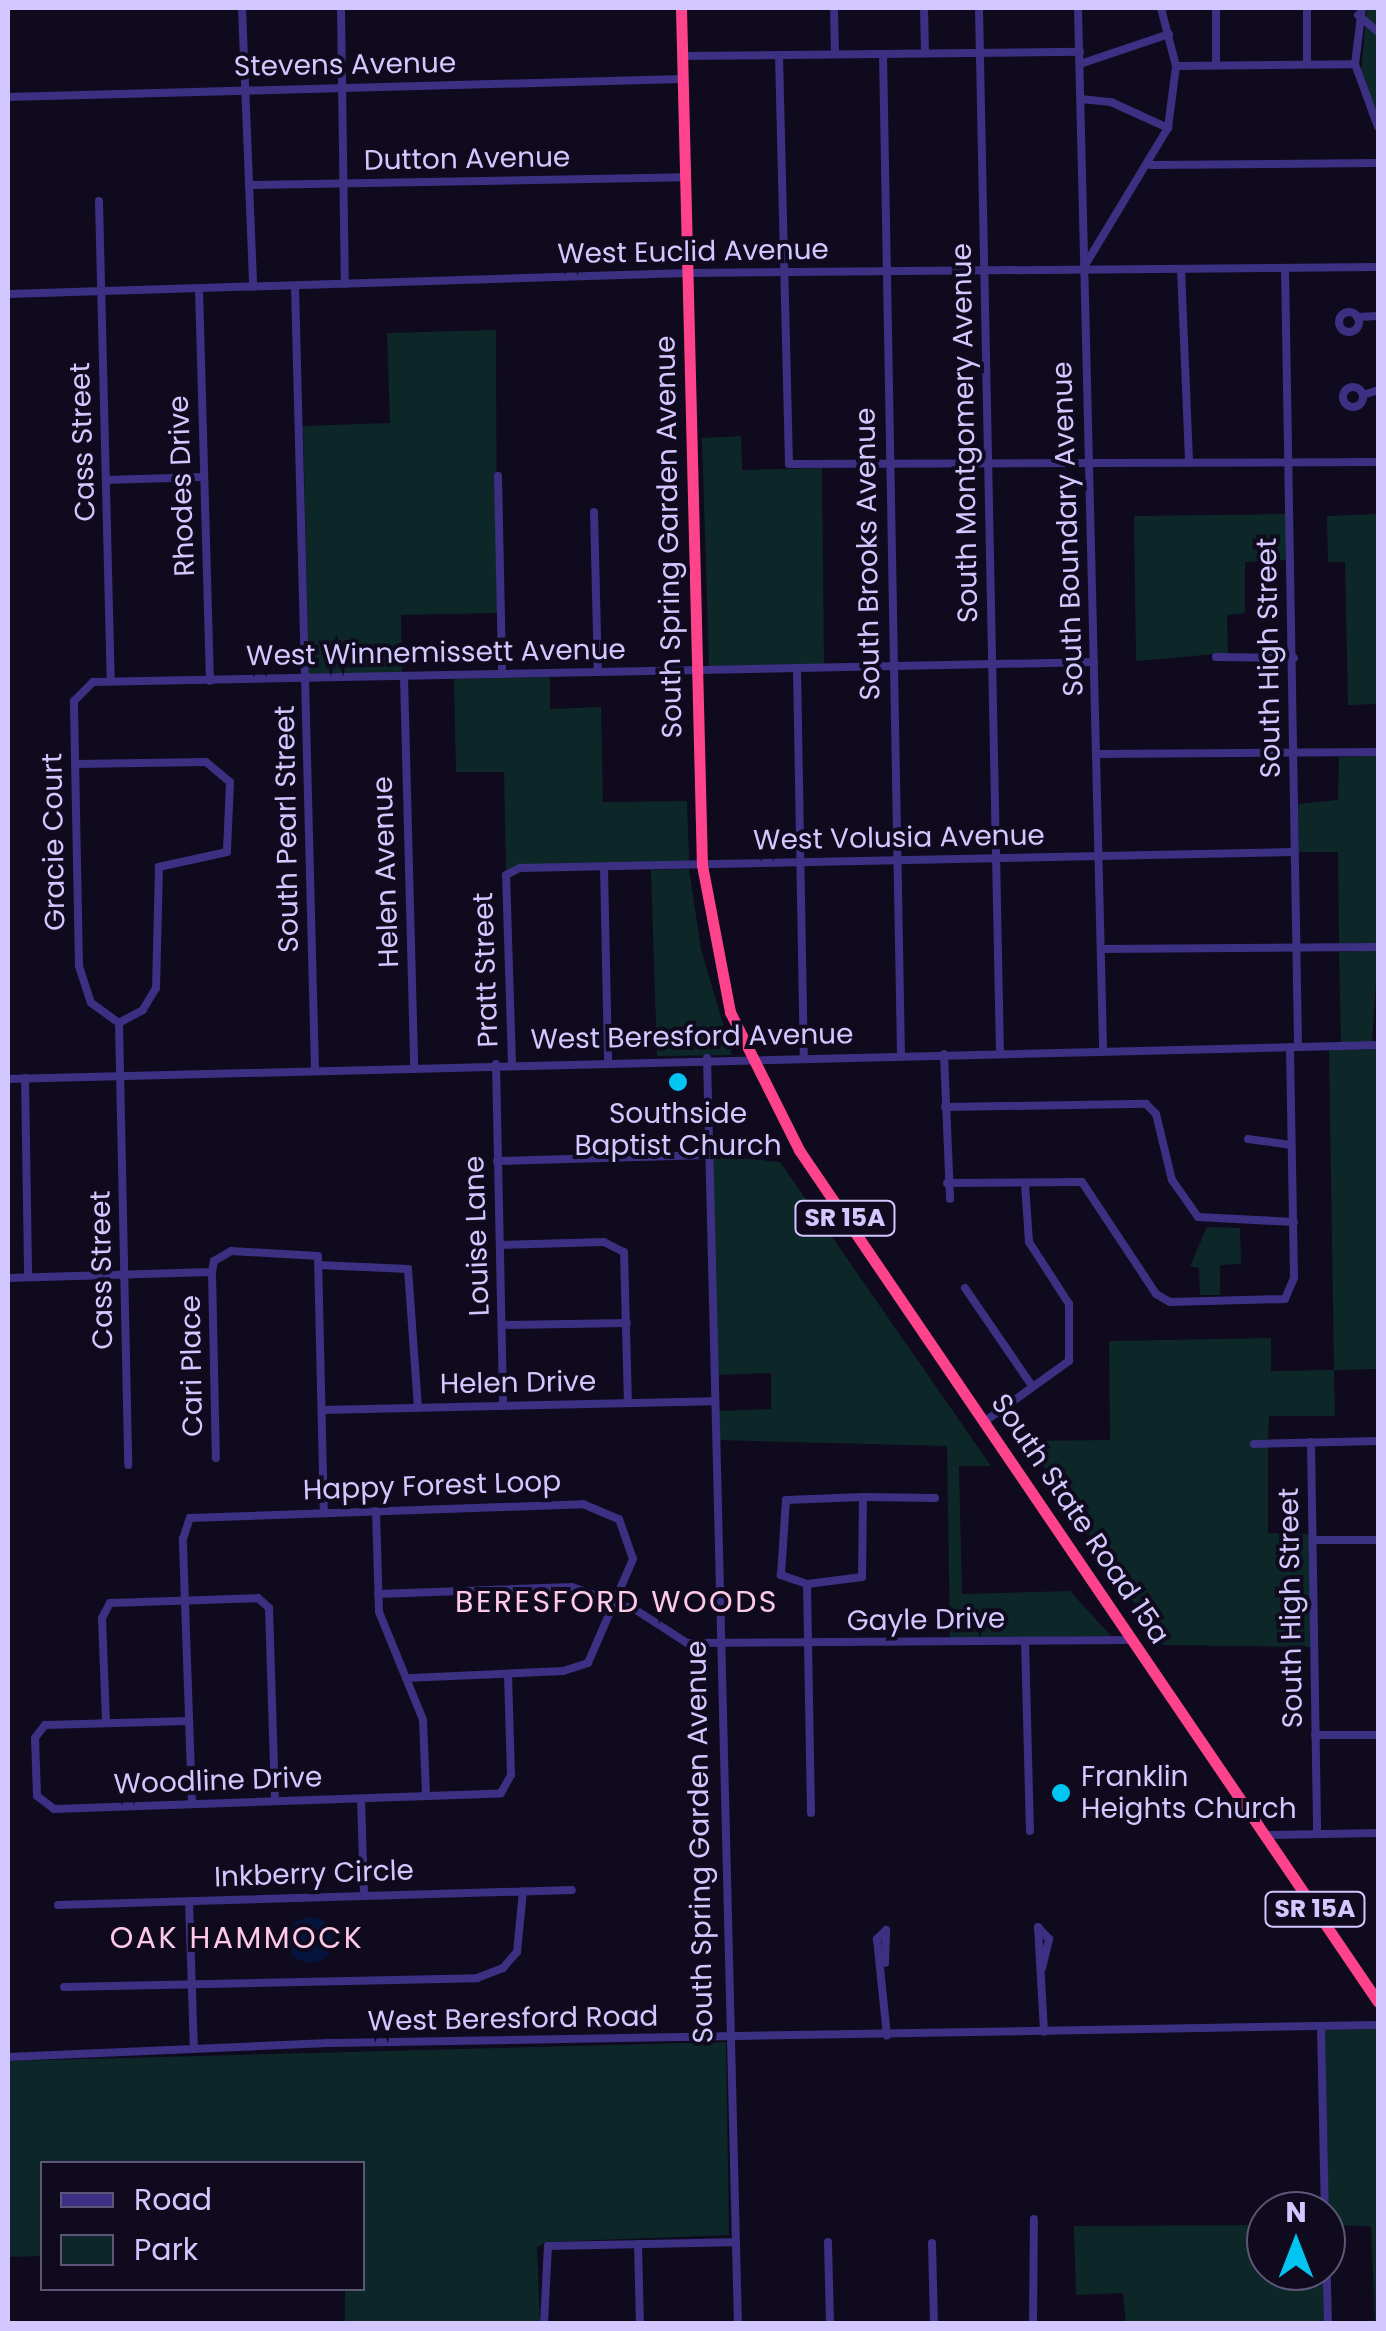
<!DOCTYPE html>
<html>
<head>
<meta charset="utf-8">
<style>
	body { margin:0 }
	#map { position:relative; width:1386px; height:2331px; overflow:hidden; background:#0f0a1e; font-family:Poppins,sans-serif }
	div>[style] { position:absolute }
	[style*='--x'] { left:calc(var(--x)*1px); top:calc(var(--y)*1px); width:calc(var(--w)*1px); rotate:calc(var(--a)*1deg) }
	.green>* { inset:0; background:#0d2729 }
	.water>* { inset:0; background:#04143d }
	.round { border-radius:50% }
	.minor>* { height:8px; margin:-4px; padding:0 4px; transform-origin:4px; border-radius:4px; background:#3b3082 }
	.minor>.ring { margin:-4px; padding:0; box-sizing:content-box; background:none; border:8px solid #3b3082; border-radius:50% }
	.highway>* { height:11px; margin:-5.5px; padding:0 5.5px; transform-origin:5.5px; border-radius:5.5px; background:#ff428c }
	.dots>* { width:28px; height:28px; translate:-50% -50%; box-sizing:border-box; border:5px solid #0f0a1e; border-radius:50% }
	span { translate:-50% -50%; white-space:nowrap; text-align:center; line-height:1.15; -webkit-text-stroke:8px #0f0a1e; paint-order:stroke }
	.shield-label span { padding:2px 8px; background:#0f0a1e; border:2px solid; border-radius:8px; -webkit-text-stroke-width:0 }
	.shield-label { font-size:25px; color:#d3c7ff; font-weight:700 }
	.street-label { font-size:28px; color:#d3c7ff }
	.poi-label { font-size:28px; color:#d3c7ff }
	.left { translate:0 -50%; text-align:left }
	.neighbourhood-label { font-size:30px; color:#ffc9e7; letter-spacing:2.5px }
	.frame { position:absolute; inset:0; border:10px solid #d3c7ff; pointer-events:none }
	.legend { position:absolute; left:40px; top:2161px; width:325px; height:130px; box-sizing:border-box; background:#0f0a1e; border:2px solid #5d5678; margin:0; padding:12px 18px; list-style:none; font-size:30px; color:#d3c7ff }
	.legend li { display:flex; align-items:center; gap:20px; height:50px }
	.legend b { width:50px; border:2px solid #5d5678 }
	.north { position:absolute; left:1246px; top:2191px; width:100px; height:100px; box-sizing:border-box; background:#0f0a1e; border:2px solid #5d5678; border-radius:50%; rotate:0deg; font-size:28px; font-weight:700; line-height:40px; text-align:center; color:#d3c7ff }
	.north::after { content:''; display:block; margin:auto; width:35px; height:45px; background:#00c4f2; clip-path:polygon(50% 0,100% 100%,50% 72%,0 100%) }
</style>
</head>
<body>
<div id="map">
	<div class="green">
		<i style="clip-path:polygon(1367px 8px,1378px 9px,1378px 117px,1361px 73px)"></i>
		<i style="clip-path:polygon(496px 330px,497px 613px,401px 615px,402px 673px,309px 674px,303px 426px,390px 423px,387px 333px)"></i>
		<i style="clip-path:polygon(741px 436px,742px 470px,822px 468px,824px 664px,709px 666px,702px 438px)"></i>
		<i style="clip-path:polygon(1286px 514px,1286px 560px,1245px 562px,1245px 613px,1227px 615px,1228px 653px,1136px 661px,1134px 516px)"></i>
		<i style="clip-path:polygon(1378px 514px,1378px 704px,1348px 705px,1345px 562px,1328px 562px,1327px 516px)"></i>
		<i style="clip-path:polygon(550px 677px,550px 709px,601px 707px,603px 802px,687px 801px,689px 862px,506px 870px,504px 772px,456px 772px,454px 679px)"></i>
		<i style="clip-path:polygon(1378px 756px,1378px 943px,1339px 944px,1338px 852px,1299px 852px,1298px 804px,1338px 800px,1339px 757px)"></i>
		<i style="clip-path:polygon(689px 869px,701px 949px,732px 1055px,657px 1056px,651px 870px)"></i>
		<i style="clip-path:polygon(1378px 950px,1372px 1042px,1341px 1042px,1339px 952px)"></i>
		<i style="clip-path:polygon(1378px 1049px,1378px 1369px,1334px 1370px,1335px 1416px,1269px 1416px,1268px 1439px,1251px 1441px,1252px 1448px,1268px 1446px,1268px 1533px,1310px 1534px,1311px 1647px,1162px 1645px,1027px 1441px,1110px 1440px,1109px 1341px,1271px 1338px,1271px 1371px,1334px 1370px,1329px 1050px)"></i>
		<i style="clip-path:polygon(712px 1155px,780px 1162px,991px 1466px,959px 1466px,962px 1594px,1070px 1591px,1111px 1636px,950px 1638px,947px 1446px,718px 1440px,718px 1411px,771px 1409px,771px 1373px,717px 1375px)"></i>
		<i style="clip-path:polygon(1207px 1227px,1240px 1228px,1241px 1264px,1220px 1265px,1220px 1295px,1200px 1295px,1199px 1268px,1190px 1266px)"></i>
		<i style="clip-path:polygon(1378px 2029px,1378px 2323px,1375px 2323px,1371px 2226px,1329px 2225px,1325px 2030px)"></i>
		<i style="clip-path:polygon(726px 2042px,729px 2235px,547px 2242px,537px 2247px,540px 2323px,345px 2323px,345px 2289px,362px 2288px,362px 2164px,42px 2164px,42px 2256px,8px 2257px,8px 2061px)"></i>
		<i style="clip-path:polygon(1266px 2225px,1266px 2271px,1323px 2271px,1324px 2323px,1126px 2323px,1123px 2293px,1076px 2295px,1074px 2226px)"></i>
	</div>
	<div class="water">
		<i class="round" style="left:287px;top:1917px;width:46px;height:46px"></i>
	</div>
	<div class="minor">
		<i style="--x:242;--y:8;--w:279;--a:87.7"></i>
		<i style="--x:341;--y:8;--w:276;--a:89.2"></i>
		<i style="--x:834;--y:8;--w:46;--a:88.8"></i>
		<i style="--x:924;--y:8;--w:45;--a:88.7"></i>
		<i style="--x:979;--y:8;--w:1044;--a:88.85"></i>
		<i style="--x:1078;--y:8;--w:1041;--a:88.62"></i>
		<i style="--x:1307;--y:8;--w:56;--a:90"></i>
		<i style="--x:1362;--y:8;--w:56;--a:97.1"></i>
		<i style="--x:1355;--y:64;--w:67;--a:69.9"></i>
		<i style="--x:1358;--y:15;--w:26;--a:40"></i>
		<i style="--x:883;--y:54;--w:1000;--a:88.97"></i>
		<i style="--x:779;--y:55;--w:409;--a:88.6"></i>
		<i style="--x:789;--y:464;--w:589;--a:-0.19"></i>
		<i style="--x:683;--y:56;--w:397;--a:-0.6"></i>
		<i style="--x:1080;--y:64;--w:94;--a:-18.6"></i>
		<i style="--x:1216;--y:65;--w:57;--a:-90"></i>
		<i style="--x:1176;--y:66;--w:179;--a:-0.6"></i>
		<i style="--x:8;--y:97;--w:675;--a:-1.53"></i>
		<i style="--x:1081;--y:99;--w:30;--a:6"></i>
		<i style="--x:1111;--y:102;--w:63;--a:24.5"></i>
		<i style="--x:1151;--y:165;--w:227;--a:-0.5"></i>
		<i style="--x:249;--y:185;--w:437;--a:-1"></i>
		<i style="--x:99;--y:201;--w:480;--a:88.6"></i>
		<i style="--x:1084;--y:267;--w:162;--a:-58.9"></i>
		<i style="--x:1168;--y:128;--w:63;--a:-82.6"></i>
		<i style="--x:1176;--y:66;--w:60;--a:-104.5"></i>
		<i style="--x:1285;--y:268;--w:778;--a:89.04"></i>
		<i style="--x:1181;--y:269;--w:194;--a:87.6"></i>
		<i style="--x:295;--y:286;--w:785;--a:88.54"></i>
		<i style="--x:199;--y:289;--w:392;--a:88.4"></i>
		<i style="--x:8;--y:294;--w:680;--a:-1.77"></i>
		<i style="--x:688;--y:273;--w:690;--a:-0.5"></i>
		<i class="ring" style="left:1339px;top:312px;width:12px;height:12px"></i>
		<i style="--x:1357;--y:317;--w:21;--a:-3"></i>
		<i class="ring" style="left:1343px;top:387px;width:12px;height:12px"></i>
		<i style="--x:1363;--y:395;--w:16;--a:-18"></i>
		<i style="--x:498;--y:476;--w:198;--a:88.8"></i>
		<i style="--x:106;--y:480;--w:98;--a:-1.8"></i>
		<i style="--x:594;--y:512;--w:160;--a:88.6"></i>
		<i style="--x:1216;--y:657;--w:78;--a:0.7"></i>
		<i style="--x:797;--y:668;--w:389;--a:89"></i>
		<i style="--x:404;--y:677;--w:390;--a:88.5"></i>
		<i style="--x:1096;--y:754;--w:282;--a:-0.4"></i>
		<i style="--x:75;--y:764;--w:131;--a:-0.9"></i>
		<i style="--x:206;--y:762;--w:31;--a:40"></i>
		<i style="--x:230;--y:782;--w:70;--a:92.5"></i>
		<i style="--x:227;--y:852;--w:70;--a:167.6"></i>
		<i style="--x:159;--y:867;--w:121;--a:91.4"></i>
		<i style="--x:156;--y:988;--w:26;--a:121"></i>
		<i style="--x:143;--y:1010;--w:27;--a:152"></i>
		<i style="--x:604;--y:867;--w:194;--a:88.8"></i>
		<i style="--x:1101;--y:949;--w:277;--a:-0.4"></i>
		<i style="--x:119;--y:1023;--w:34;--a:-144"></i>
		<i style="--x:91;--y:1003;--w:39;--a:-108"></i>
		<i style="--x:79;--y:966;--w:265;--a:-91.1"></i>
		<i style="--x:74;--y:701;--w:27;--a:-45"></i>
		<i style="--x:93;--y:682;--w:1001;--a:-1.14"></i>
		<i style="--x:119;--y:1023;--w:442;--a:88.8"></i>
		<i style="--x:944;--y:1054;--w:145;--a:87.6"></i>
		<i style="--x:707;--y:1058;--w:1266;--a:88.6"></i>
		<i style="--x:496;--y:1064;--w:342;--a:88.8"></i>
		<i style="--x:512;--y:1064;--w:189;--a:-91.8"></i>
		<i style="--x:506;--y:875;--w:16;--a:-27"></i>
		<i style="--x:520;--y:868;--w:775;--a:-1.18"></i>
		<i style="--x:25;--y:1078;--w:199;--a:89.1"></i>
		<i style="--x:8;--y:1079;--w:1370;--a:-1.42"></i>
		<i style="--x:945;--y:1107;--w:201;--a:-0.9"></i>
		<i style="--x:1146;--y:1104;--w:14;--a:45"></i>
		<i style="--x:1156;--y:1114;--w:68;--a:76.4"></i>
		<i style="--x:1172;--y:1180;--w:45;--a:54.9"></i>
		<i style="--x:1198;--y:1217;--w:96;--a:3"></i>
		<i style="--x:1248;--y:1139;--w:44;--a:7.8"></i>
		<i style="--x:497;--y:1161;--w:212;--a:-1.6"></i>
		<i style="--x:947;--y:1183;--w:135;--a:-0.4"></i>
		<i style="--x:1082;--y:1182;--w:134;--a:56.5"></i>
		<i style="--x:1156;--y:1294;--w:16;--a:30"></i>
		<i style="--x:1170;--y:1302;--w:115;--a:-1.5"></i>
		<i style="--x:1285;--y:1299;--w:23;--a:-67"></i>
		<i style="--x:1294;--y:1278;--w:231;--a:-91"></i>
		<i style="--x:500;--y:1245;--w:104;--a:-1.7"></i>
		<i style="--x:604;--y:1242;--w:22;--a:27"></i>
		<i style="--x:624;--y:1252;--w:151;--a:88.5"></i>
		<i style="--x:319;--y:1265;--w:89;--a:2.6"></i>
		<i style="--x:408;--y:1269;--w:139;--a:85.9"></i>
		<i style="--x:212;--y:1272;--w:186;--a:88.8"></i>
		<i style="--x:8;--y:1278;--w:204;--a:-1.7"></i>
		<i style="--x:212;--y:1272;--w:11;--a:-80"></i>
		<i style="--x:214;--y:1261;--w:20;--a:-30"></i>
		<i style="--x:231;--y:1251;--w:87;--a:3.3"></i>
		<i style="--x:318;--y:1256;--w:255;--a:88.7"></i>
		<i style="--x:965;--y:1288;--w:119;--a:55.6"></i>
		<i style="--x:502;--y:1325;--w:125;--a:-0.9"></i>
		<i style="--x:323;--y:1410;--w:391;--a:-1.3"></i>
		<i style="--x:984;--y:1422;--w:105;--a:-35.7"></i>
		<i style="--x:1069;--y:1361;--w:57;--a:-90"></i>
		<i style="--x:1069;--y:1304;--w:74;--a:-122.8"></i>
		<i style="--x:1029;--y:1242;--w:59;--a:-93.9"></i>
		<i style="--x:1311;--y:1442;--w:392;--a:89.1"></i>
		<i style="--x:1254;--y:1444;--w:124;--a:-1.4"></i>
		<i style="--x:863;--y:1497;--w:80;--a:90.7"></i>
		<i style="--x:862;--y:1577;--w:55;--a:172.7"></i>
		<i style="--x:807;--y:1584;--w:28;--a:-161"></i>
		<i style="--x:781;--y:1575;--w:75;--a:-86.2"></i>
		<i style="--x:786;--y:1500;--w:77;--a:-2.2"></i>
		<i style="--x:863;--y:1497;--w:72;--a:0.8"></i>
		<i style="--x:376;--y:1511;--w:101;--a:88.3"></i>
		<i style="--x:379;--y:1612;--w:117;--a:67.8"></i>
		<i style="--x:423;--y:1720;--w:75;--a:87.7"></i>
		<i style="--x:1313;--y:1540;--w:65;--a:0"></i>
		<i style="--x:807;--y:1584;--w:229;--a:89"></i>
		<i style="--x:378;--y:1594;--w:194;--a:-2.1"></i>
		<i style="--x:572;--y:1587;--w:68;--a:19.8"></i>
		<i style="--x:636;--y:1610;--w:61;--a:32.9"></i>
		<i style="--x:687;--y:1643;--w:445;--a:-0.4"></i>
		<i style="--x:1025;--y:1641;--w:190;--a:88.5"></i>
		<i style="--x:188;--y:1721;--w:143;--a:178.4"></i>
		<i style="--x:45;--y:1725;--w:16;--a:128"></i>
		<i style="--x:35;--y:1738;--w:58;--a:88"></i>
		<i style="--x:37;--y:1796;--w:21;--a:37"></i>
		<i style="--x:54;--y:1809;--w:447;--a:-2"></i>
		<i style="--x:501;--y:1793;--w:21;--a:-61"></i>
		<i style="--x:511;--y:1775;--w:101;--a:-91.7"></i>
		<i style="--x:106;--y:1722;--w:104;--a:-92.2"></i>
		<i style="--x:102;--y:1618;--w:17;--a:-62"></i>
		<i style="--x:110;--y:1603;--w:148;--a:-1.9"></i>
		<i style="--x:258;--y:1598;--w:15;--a:42"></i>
		<i style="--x:269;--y:1608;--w:193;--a:88.2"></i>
		<i style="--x:1315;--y:1735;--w:63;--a:0"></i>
		<i style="--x:361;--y:1799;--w:96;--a:88.2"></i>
		<i style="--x:192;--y:1803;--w:264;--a:-92"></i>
		<i style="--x:183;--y:1539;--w:22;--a:-72"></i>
		<i style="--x:190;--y:1518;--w:393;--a:-2"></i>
		<i style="--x:583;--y:1504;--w:39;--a:23"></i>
		<i style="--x:619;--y:1519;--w:42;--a:70.7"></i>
		<i style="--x:633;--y:1559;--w:113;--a:113.4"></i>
		<i style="--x:588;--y:1663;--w:26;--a:162"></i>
		<i style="--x:563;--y:1671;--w:157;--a:177.4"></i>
		<i style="--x:1265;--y:1835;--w:113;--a:-1"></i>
		<i style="--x:189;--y:1901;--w:148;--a:88.1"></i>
		<i style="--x:58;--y:1905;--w:514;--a:-1.67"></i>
		<i style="--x:885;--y:1963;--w:33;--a:-88"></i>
		<i style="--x:886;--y:1930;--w:13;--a:135"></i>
		<i style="--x:877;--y:1939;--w:97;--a:84.1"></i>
		<i style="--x:1042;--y:1968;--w:30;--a:-76"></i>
		<i style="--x:1049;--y:1939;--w:16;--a:-133"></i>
		<i style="--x:1038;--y:1927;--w:105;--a:86.7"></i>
		<i style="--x:64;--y:1987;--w:413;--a:-1.2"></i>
		<i style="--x:477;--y:1978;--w:28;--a:-21"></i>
		<i style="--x:503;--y:1968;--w:21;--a:-49"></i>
		<i style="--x:517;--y:1952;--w:61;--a:-84.4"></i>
		<i style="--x:1321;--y:2026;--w:185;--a:88.8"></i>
		<i style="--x:8;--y:2057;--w:326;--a:-2.5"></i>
		<i style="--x:334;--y:2043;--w:1044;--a:-0.99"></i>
		<i style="--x:828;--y:2242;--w:82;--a:88.6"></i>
		<i style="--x:932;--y:2243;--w:81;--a:88.6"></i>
		<i style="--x:1326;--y:2243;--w:81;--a:88.6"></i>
		<i style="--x:638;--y:2244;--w:80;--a:88.6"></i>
		<i style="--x:544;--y:2324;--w:78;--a:-87.1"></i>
		<i style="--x:548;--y:2246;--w:184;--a:-1.2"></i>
		<i style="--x:1033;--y:2324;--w:105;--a:-89.5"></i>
	</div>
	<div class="highway">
		<i style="--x:681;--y:8;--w:857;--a:88.6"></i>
		<i style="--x:702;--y:865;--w:150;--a:79.2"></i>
		<i style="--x:730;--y:1012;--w:154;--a:63.4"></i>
		<i style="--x:799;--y:1150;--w:1030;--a:55.8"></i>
	</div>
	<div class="dots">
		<i style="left:678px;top:1082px;background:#00c4f2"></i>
		<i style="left:1061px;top:1793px;background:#00c4f2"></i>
	</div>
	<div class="shield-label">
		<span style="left:845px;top:1218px">SR 15A</span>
		<span style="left:1315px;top:1909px">SR 15A</span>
	</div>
	<div class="street-label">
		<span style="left:345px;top:65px;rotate:-1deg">Stevens Avenue</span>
		<span style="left:467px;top:159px;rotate:-1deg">Dutton Avenue</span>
		<span style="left:693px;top:252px;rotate:-1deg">West Euclid Avenue</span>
		<span style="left:965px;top:433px;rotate:-91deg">South Montgomery Avenue</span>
		<span style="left:83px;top:442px;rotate:-92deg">Cass Street</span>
		<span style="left:182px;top:486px;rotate:-92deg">Rhodes Drive</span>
		<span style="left:1068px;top:529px;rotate:-92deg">South Boundary Avenue</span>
		<span style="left:669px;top:537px;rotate:-91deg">South Spring Garden Avenue</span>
		<span style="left:868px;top:554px;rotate:-91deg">South Brooks Avenue</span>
		<span style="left:436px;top:653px;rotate:-1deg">West Winnemissett Avenue</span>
		<span style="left:1269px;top:658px;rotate:-91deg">South High Street</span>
		<span style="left:287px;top:829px;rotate:-91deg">South Pearl Street</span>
		<span style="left:899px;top:838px;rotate:-1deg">West Volusia Avenue</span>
		<span style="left:54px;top:842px;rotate:-91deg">Gracie Court</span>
		<span style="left:386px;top:872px;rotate:-92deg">Helen Avenue</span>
		<span style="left:486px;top:970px;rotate:-92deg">Pratt Street</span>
		<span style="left:692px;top:1037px;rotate:-1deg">West Beresford Avenue</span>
		<span style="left:477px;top:1236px;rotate:-92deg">Louise Lane</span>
		<span style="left:102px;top:1270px;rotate:-91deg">Cass Street</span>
		<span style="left:192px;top:1366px;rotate:-91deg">Cari Place</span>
		<span style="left:518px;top:1383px;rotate:-1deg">Helen Drive</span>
		<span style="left:432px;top:1486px;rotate:-2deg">Happy Forest Loop</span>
		<span style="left:1080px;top:1519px;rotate:56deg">South State Road 15a</span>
		<span style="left:1291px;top:1608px;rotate:-91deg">South High Street</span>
		<span style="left:926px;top:1620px;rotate:-1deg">Gayle Drive</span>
		<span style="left:218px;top:1781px;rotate:-2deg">Woodline Drive</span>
		<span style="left:700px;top:1842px;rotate:-91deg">South Spring Garden Avenue</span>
		<span style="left:314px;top:1874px;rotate:-2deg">Inkberry Circle</span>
		<span style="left:513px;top:2019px;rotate:-1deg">West Beresford Road</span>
	</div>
	<div class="poi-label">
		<span style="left:678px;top:1130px">Southside<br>Baptist Church</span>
		<span class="left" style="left:1081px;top:1793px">Franklin<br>Heights Church</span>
	</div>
	<div class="neighbourhood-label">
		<span style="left:617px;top:1602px">BERESFORD WOODS</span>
		<span style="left:237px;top:1938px">OAK HAMMOCK</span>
	</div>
	<div class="frame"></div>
	<ul class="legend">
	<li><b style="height:12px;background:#3b3082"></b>Road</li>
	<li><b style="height:28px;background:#0d2729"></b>Park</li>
	</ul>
	<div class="north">N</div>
</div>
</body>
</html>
